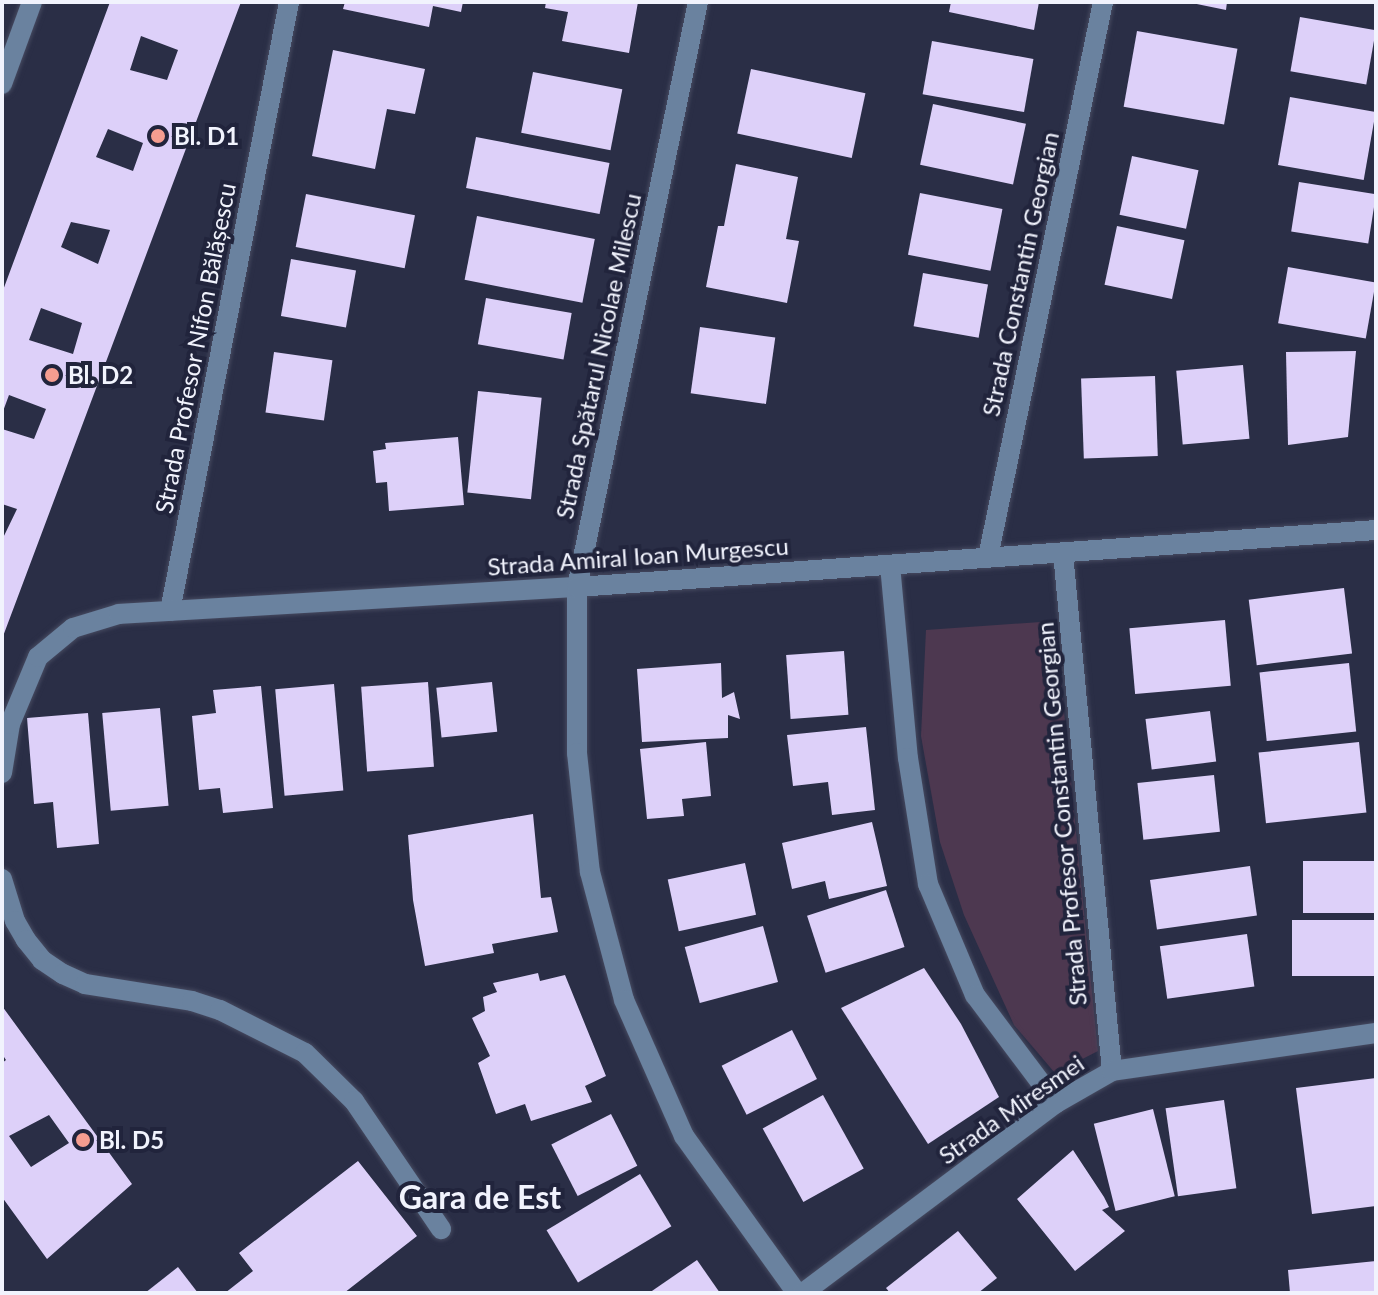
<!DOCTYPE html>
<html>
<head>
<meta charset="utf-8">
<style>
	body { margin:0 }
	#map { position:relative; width:1378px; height:1295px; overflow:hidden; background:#2a2e46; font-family:Lato,sans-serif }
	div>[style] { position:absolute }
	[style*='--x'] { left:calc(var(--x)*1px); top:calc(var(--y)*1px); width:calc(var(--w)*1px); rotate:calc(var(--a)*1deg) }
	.green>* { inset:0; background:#4d3850 }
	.building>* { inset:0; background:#ddd0f9; transform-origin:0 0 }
	.roads { filter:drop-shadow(0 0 2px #464a60) drop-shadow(0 0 2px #464a60) }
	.minor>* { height:20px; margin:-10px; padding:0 10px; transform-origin:10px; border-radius:10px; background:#6a829f }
	.dots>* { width:22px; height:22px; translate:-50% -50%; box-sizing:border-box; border:4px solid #21243c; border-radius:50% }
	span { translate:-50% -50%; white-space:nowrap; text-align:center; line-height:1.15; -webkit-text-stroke:8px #21243c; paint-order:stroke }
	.poi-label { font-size:24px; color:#f1f3fd; font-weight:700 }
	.left { translate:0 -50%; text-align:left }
	.street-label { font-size:24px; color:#f1f3fd }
	.district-label { font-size:32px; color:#f1f3fd; font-weight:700 }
	.frame { position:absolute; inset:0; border:4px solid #f1f3fd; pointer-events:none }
</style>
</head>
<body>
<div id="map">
	<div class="green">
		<i style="clip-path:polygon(1055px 621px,1098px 1051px,1055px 1073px,1014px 1025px,964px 915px,940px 842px,921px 736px,926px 630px)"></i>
	</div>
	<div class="building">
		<i style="clip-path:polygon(evenodd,110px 2px,241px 2px,2px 639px,2px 540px,17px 509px,2px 504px,2px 429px,34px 439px,46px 409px,9px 395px,2px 414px,2px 293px,110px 2px,141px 36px,178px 50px,167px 80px,130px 70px,141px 36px,110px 2px,108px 129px,143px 143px,133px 171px,96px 157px,108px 129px,110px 2px,71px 222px,110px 230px,98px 264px,61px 247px,71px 222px,110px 2px,41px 308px,82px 323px,73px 354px,29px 340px,41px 308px)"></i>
		<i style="clip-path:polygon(345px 2px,463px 2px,461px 12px,433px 6px,429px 27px,343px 9px)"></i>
		<i style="clip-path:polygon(546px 2px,638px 2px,629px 53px,562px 41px,568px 12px,545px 8px)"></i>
		<i style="clip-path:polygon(951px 2px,1039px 2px,1034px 30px,949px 12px)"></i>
		<i style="clip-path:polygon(1187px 2px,1227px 2px,1226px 10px)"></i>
		<i style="left:1300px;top:17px;width:77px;height:55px;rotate:10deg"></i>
		<i style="left:1137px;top:31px;width:102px;height:77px;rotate:10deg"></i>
		<i style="left:932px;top:41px;width:103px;height:54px;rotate:10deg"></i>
		<i style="clip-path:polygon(333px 50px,425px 69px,415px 114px,387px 109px,375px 169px,312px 156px)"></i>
		<i style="left:751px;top:69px;width:117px;height:66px;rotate:12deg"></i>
		<i style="left:533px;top:72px;width:91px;height:62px;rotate:11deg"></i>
		<i style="left:1290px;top:97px;width:87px;height:69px;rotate:10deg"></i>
		<i style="left:933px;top:104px;width:95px;height:62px;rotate:12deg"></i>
		<i style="left:476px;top:137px;width:136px;height:52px;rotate:11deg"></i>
		<i style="left:1132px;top:156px;width:68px;height:60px;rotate:12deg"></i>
		<i style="clip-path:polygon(736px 164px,798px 177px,786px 239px,799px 241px,787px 303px,706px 287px,718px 226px,724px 226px)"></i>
		<i style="left:1299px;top:182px;width:78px;height:50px;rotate:9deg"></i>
		<i style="left:920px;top:193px;width:84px;height:63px;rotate:11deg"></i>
		<i style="left:306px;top:194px;width:111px;height:54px;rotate:11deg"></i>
		<i style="left:477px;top:216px;width:120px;height:65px;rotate:11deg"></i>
		<i style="left:1117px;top:226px;width:69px;height:60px;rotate:12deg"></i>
		<i style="left:291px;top:259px;width:66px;height:58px;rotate:10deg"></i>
		<i style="left:1288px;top:267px;width:89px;height:57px;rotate:10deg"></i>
		<i style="left:923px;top:273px;width:66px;height:54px;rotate:10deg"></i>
		<i style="left:486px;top:298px;width:87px;height:47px;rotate:10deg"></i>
		<i style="left:700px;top:327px;width:76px;height:67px;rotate:8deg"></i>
		<i style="clip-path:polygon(1356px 351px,1348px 437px,1288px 445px,1286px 352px)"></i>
		<i style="left:274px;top:352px;width:59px;height:61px;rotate:8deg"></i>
		<i style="left:1243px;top:365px;width:74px;height:67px;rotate:85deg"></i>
		<i style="left:1155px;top:376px;width:80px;height:74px;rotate:88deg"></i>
		<i style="left:478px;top:391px;width:64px;height:102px;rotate:6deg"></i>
		<i style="clip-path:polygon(458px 437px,464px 505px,389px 511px,387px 482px,376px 483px,373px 451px,386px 449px,385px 443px)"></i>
		<i style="left:1344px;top:588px;width:66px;height:96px;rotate:83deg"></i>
		<i style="left:1225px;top:620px;width:66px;height:96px;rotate:85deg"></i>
		<i style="left:844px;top:651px;width:64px;height:58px;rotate:86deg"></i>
		<i style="clip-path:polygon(721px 663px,722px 698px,734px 692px,740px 719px,728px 715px,728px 738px,642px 742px,637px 669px)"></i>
		<i style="left:1349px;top:663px;width:69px;height:90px;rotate:84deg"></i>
		<i style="left:428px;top:682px;width:85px;height:67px;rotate:86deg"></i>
		<i style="left:492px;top:682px;width:50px;height:56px;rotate:84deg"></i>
		<i style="left:334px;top:684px;width:107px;height:59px;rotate:85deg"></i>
		<i style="clip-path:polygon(261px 686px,273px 808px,223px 813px,220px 788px,199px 790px,192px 716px,216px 713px,213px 690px)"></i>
		<i style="left:160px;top:708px;width:98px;height:58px;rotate:85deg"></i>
		<i style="left:1210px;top:711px;width:51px;height:65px;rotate:83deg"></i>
		<i style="clip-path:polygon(88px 713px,99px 844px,57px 848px,53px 802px,34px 804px,27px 718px)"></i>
		<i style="clip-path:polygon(866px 727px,875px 810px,832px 815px,828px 782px,793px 786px,787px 735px)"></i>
		<i style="clip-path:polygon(706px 742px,711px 796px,682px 799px,684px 816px,647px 819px,640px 749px)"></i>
		<i style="left:1359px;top:742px;width:71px;height:101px;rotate:84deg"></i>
		<i style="left:1214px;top:775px;width:57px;height:77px;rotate:84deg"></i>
		<i style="clip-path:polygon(533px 814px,541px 898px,551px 897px,558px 932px,492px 944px,494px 953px,425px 966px,413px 900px,408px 835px)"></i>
		<i style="clip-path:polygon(872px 822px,887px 886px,829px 899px,825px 881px,792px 889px,782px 843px)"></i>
		<i style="left:1376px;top:861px;width:52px;height:73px;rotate:90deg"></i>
		<i style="left:745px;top:863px;width:53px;height:79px;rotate:78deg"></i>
		<i style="left:1250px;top:866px;width:50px;height:101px;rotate:82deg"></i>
		<i style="left:886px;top:890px;width:60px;height:83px;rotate:72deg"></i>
		<i style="left:1376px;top:920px;width:56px;height:84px;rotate:90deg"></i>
		<i style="left:763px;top:926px;width:58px;height:81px;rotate:75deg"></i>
		<i style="left:1247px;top:934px;width:53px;height:88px;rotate:82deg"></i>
		<i style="clip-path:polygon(924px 968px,961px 1024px,999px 1097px,928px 1144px,841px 1008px)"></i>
		<i style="clip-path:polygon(538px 973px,540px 981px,565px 975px,606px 1076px,585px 1086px,592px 1102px,531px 1121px,525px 1104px,496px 1114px,478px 1063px,490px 1056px,472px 1018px,485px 1011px,483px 997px,497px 992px,493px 983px)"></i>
		<i style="clip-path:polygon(evenodd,2px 1006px,132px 1184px,47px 1259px,2px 1197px,2px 1063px,6px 1060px,2px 1054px,2px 1006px,49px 1115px,69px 1143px,31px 1167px,9px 1136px,49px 1115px)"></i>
		<i style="left:792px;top:1030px;width:55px;height:79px;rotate:63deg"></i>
		<i style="clip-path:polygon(1376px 1078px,1376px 1206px,1312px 1214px,1296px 1088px)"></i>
		<i style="left:823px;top:1095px;width:84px;height:69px;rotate:61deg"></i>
		<i style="left:1224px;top:1100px;width:89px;height:59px;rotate:82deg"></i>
		<i style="left:1153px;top:1109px;width:90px;height:61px;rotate:76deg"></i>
		<i style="left:611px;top:1114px;width:58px;height:67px;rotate:63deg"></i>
		<i style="clip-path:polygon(1073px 1150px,1104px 1197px,1109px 1207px,1102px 1210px,1125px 1231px,1075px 1271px,1017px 1199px)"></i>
		<i style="clip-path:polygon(358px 1161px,417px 1236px,344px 1293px,225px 1293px,253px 1271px,239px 1253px)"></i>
		<i style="left:640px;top:1174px;width:61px;height:109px;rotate:59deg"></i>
		<i style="clip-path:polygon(958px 1231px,997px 1278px,978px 1293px,890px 1293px,886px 1288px)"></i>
		<i style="clip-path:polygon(697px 1260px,720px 1293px,649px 1293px)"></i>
		<i style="clip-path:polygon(1376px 1261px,1376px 1293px,1290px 1293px,1288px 1270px)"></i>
		<i style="clip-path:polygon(178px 1267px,198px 1293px,145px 1293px)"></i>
	</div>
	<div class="roads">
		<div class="minor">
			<i style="--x:698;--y:2;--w:597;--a:101.69"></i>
			<i style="--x:577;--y:587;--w:166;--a:90"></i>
			<i style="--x:577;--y:753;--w:120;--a:83.8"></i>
			<i style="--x:590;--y:872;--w:132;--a:75.1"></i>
			<i style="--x:624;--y:1000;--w:149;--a:66.2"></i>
			<i style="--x:684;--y:1136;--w:193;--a:54.3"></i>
			<i style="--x:2;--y:84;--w:87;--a:-69.9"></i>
			<i style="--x:1063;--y:553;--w:520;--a:84.6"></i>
			<i style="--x:988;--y:557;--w:567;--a:-78.29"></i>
			<i style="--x:890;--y:565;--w:194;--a:84.7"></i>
			<i style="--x:908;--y:758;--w:128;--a:81"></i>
			<i style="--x:928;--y:884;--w:121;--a:67.1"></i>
			<i style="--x:975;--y:995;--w:135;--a:53.1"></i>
			<i style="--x:170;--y:611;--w:621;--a:-78.94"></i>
			<i style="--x:2;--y:773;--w:50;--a:-80.7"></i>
			<i style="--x:10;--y:724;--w:73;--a:-67.3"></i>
			<i style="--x:38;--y:657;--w:45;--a:-39.6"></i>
			<i style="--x:73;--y:628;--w:48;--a:-16.9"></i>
			<i style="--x:119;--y:614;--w:459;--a:-3.4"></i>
			<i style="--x:577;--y:587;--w:801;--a:-4.08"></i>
			<i style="--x:2;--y:879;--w:44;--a:72.8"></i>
			<i style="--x:15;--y:921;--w:22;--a:60"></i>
			<i style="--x:26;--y:940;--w:26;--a:51"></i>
			<i style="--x:42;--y:960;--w:25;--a:34"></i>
			<i style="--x:63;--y:974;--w:24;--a:24"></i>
			<i style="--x:85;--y:984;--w:108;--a:9"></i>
			<i style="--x:192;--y:1001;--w:29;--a:18"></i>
			<i style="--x:220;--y:1010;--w:95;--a:26.8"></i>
			<i style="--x:305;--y:1053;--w:69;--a:44.4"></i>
			<i style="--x:354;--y:1101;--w:155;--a:55.8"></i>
			<i style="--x:803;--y:1293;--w:316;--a:-36.9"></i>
			<i style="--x:1056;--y:1103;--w:64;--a:-29.7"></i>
			<i style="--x:1112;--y:1071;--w:267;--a:-8.2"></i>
		</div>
	</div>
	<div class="dots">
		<i style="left:158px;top:136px;background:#f59d90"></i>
		<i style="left:52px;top:375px;background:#f59d90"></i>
		<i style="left:83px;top:1140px;background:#f59d90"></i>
	</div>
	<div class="poi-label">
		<span class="left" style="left:174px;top:136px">Bl. D1</span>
		<span class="left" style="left:68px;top:375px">Bl. D2</span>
		<span class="left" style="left:99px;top:1140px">Bl. D5</span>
	</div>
	<div class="street-label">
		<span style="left:1020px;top:274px;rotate:-78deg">Strada Constantin Georgian</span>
		<span style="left:195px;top:348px;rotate:-79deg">Strada Profesor Nifon Bălășescu</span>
		<span style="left:598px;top:356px;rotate:-78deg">Strada Spătarul Nicolae Milescu</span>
		<span style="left:638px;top:556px;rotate:-4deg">Strada Amiral Ioan Murgescu</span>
		<span style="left:1061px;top:814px;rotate:-95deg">Strada Profesor Constantin Georgian</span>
		<span style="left:1011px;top:1109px;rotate:-35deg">Strada Miresmei</span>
	</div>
	<div class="district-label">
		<span style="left:480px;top:1197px">Gara de Est</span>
	</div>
	<div class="frame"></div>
</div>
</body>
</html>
